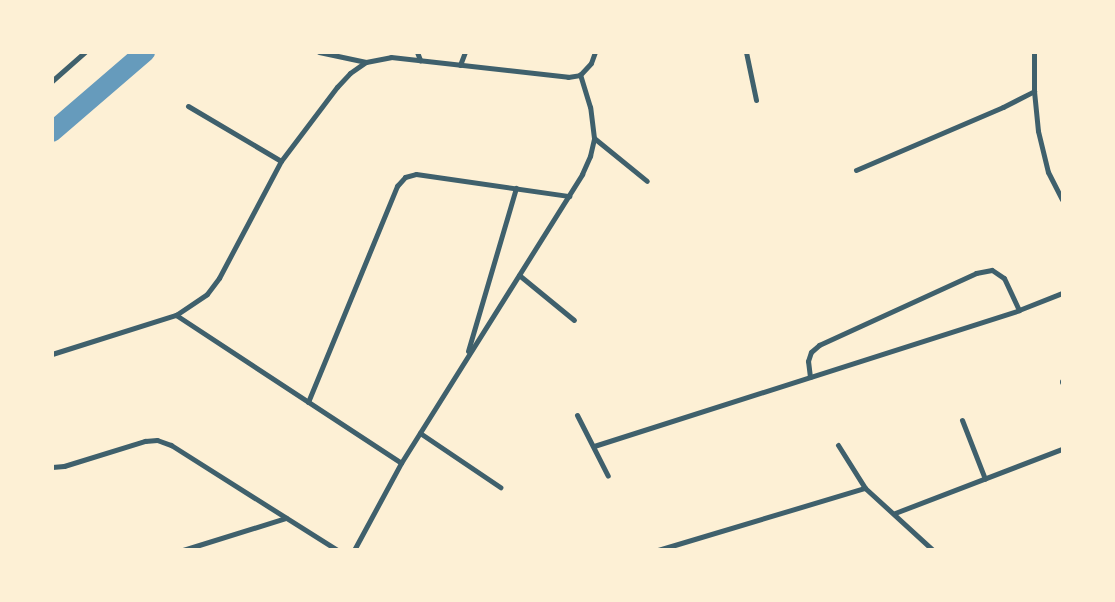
<!DOCTYPE html>
<html>
<head>
<meta charset="utf-8">
<style>
	body { margin:0 }
	#map { position:relative; width:1115px; height:602px; overflow:hidden; background:#fdf0d5; font-family:Literata,serif }
	div>[style] { position:absolute }
	[style*='--x'] { left:calc(var(--x)*1px); top:calc(var(--y)*1px); width:calc(var(--w)*1px); rotate:calc(var(--a)*1deg) }
	.canal>* { height:20px; margin:-10px; padding:0 10px; transform-origin:10px; border-radius:10px; background:#669bbc }
	.minor>* { height:5px; margin:-2.5px; padding:0 2.5px; transform-origin:2.5px; border-radius:2.5px; background:#3f606c }
	span { translate:-50% -50%; white-space:nowrap; text-align:center; line-height:1.15; -webkit-text-stroke:4px #fdf0d5; paint-order:stroke }
	.frame { position:absolute; inset:0; border:54px solid #fdf0d5; pointer-events:none }
</style>
</head>
<body>
<div id="map">
	<div class="canal">
		<i style="--x:52;--y:132;--w:123;--a:-40.7"></i>
	</div>
	<div class="minor">
		<i style="--x:319;--y:52;--w:48;--a:12"></i>
		<i style="--x:417;--y:52;--w:9;--a:69"></i>
		<i style="--x:746;--y:52;--w:49;--a:78.2"></i>
		<i style="--x:1034;--y:52;--w:39;--a:90"></i>
		<i style="--x:1034;--y:91;--w:40;--a:84.3"></i>
		<i style="--x:1038;--y:131;--w:42;--a:76.3"></i>
		<i style="--x:1048;--y:172;--w:31;--a:63"></i>
		<i style="--x:460;--y:65;--w:14;--a:-69"></i>
		<i style="--x:580;--y:75;--w:16;--a:-47"></i>
		<i style="--x:591;--y:63;--w:12;--a:-70"></i>
		<i style="--x:52;--y:81;--w:44;--a:-41.3"></i>
		<i style="--x:188;--y:106;--w:108;--a:30.6"></i>
		<i style="--x:594;--y:138;--w:68;--a:39.1"></i>
		<i style="--x:856;--y:170;--w:160;--a:-23.2"></i>
		<i style="--x:1003;--y:107;--w:35;--a:-27"></i>
		<i style="--x:519;--y:275;--w:71;--a:39.3"></i>
		<i style="--x:176;--y:315;--w:269;--a:33.3"></i>
		<i style="--x:468;--y:351;--w:170;--a:-73.6"></i>
		<i style="--x:52;--y:354;--w:130;--a:-17.5"></i>
		<i style="--x:176;--y:315;--w:37;--a:-34"></i>
		<i style="--x:207;--y:294;--w:20;--a:-53"></i>
		<i style="--x:219;--y:278;--w:132;--a:-62.1"></i>
		<i style="--x:281;--y:161;--w:93;--a:-52.9"></i>
		<i style="--x:337;--y:87;--w:19;--a:-47"></i>
		<i style="--x:350;--y:73;--w:19;--a:-35"></i>
		<i style="--x:366;--y:62;--w:25;--a:-11"></i>
		<i style="--x:391;--y:57;--w:178;--a:6.4"></i>
		<i style="--x:568;--y:77;--w:12;--a:-9"></i>
		<i style="--x:810;--y:377;--w:16;--a:-97"></i>
		<i style="--x:808;--y:361;--w:9;--a:-72"></i>
		<i style="--x:811;--y:352;--w:11;--a:-41"></i>
		<i style="--x:819;--y:345;--w:173;--a:-24.6"></i>
		<i style="--x:976;--y:273;--w:16;--a:-11"></i>
		<i style="--x:992;--y:270;--w:14;--a:34"></i>
		<i style="--x:1004;--y:278;--w:35;--a:65"></i>
		<i style="--x:1062;--y:381;--w:1;--a:90"></i>
		<i style="--x:308;--y:402;--w:234;--a:-67.6"></i>
		<i style="--x:397;--y:186;--w:12;--a:-48"></i>
		<i style="--x:405;--y:177;--w:11;--a:-15"></i>
		<i style="--x:416;--y:174;--w:155;--a:8.2"></i>
		<i style="--x:577;--y:415;--w:68;--a:63.1"></i>
		<i style="--x:962;--y:420;--w:63;--a:68.7"></i>
		<i style="--x:420;--y:433;--w:97;--a:34"></i>
		<i style="--x:838;--y:445;--w:51;--a:57.9"></i>
		<i style="--x:865;--y:488;--w:92;--a:42.4"></i>
		<i style="--x:594;--y:446;--w:446;--a:-17.7"></i>
		<i style="--x:1019;--y:310;--w:46;--a:-21.6"></i>
		<i style="--x:52;--y:467;--w:12;--a:-5"></i>
		<i style="--x:64;--y:466;--w:85;--a:-17.2"></i>
		<i style="--x:145;--y:441;--w:12;--a:-5"></i>
		<i style="--x:157;--y:440;--w:15;--a:20"></i>
		<i style="--x:171;--y:445;--w:196;--a:32.3"></i>
		<i style="--x:895;--y:513;--w:179;--a:-21"></i>
		<i style="--x:183;--y:550;--w:108;--a:-17.3"></i>
		<i style="--x:354;--y:550;--w:99;--a:-61.6"></i>
		<i style="--x:401;--y:463;--w:341;--a:-57.9"></i>
		<i style="--x:582;--y:174;--w:20;--a:-66"></i>
		<i style="--x:590;--y:156;--w:18;--a:-77"></i>
		<i style="--x:594;--y:138;--w:31;--a:-97"></i>
		<i style="--x:590;--y:107;--w:34;--a:-107"></i>
		<i style="--x:658;--y:550;--w:216;--a:-16.7"></i>
	</div>
	<div class="frame"></div>
</div>
</body>
</html>
